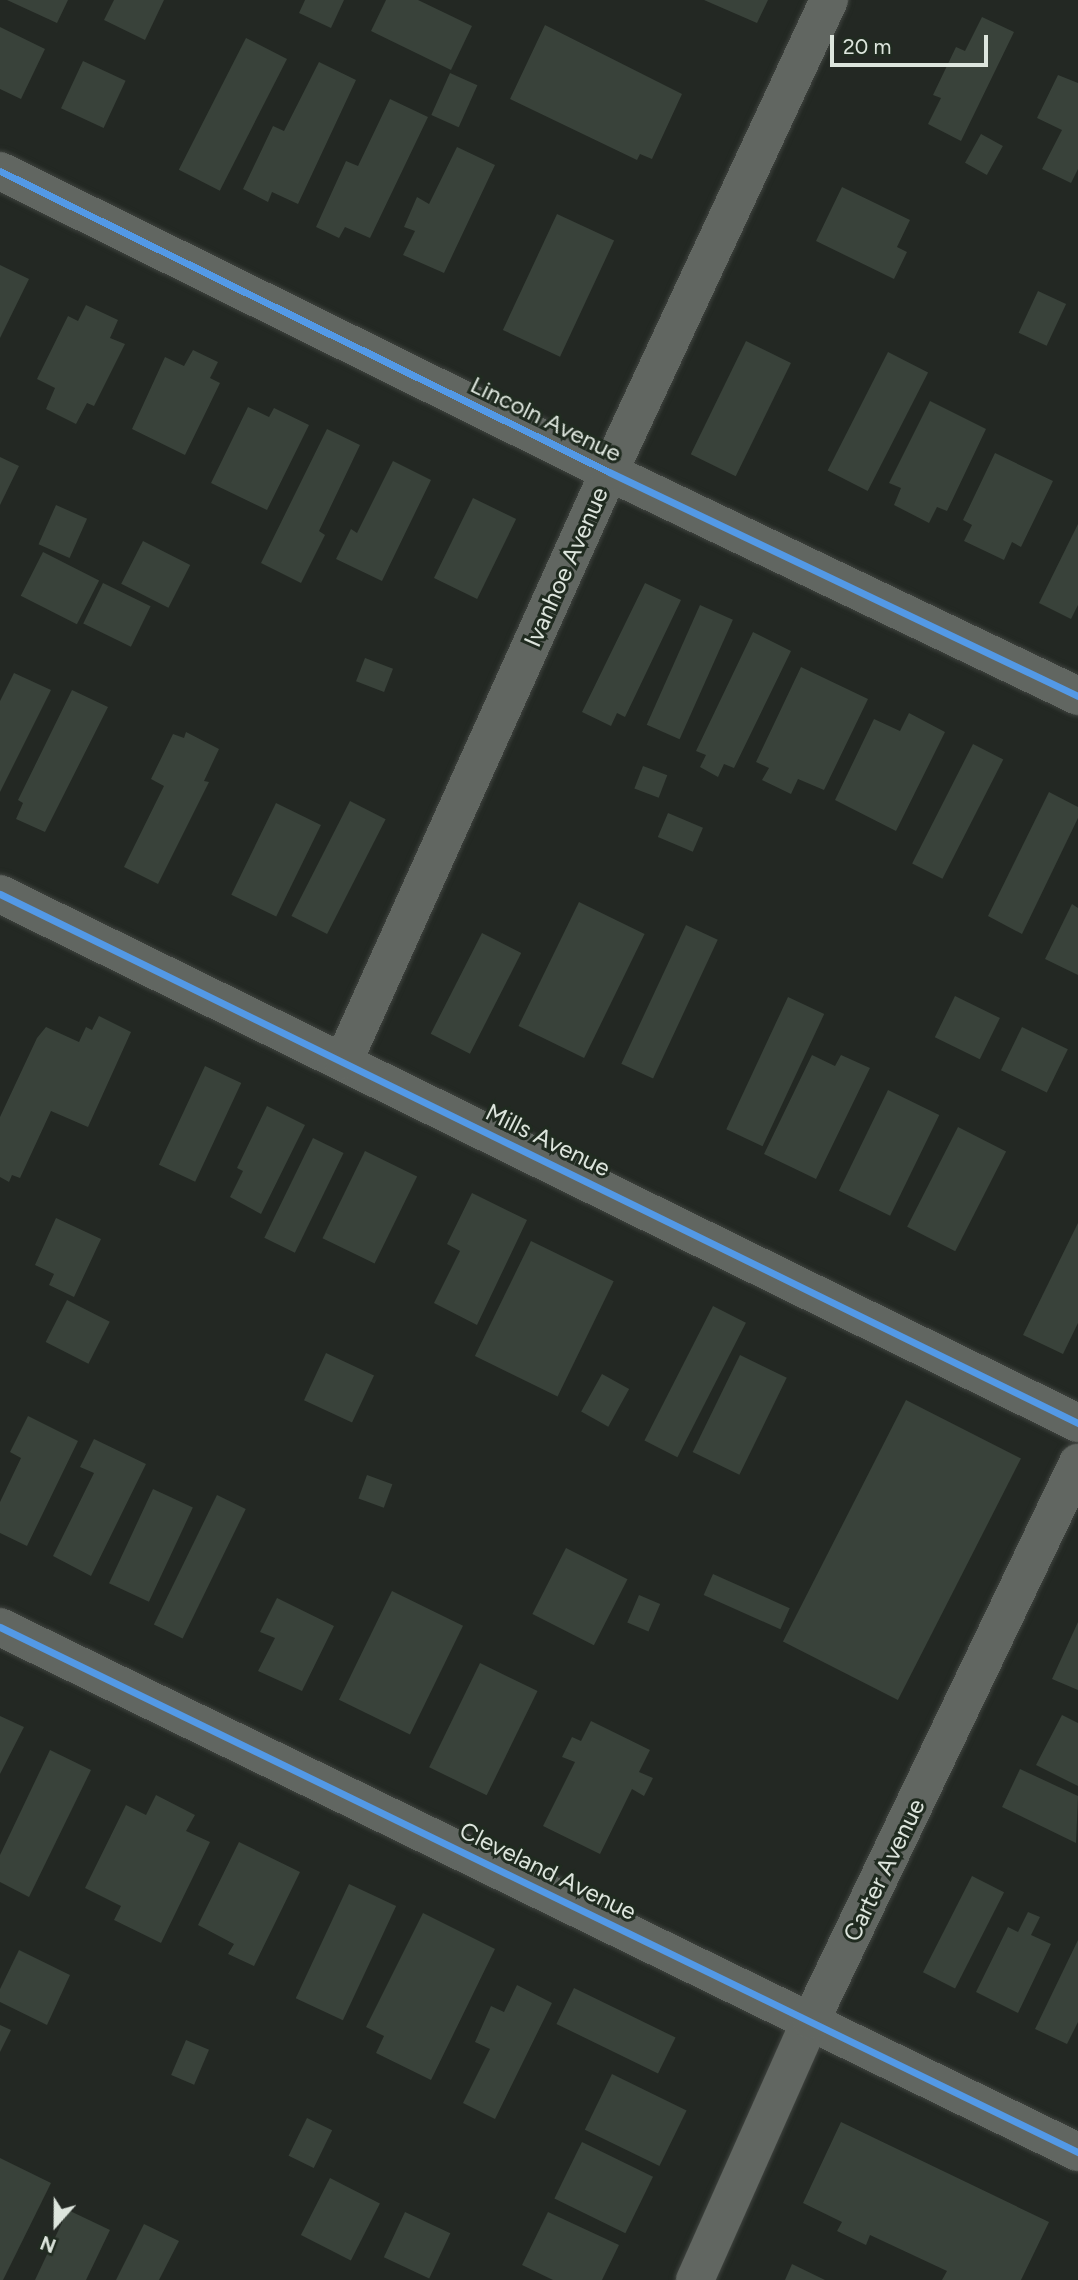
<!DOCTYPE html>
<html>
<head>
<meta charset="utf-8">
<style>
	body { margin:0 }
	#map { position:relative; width:1078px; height:2280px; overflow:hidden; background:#232823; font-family:Figtree,sans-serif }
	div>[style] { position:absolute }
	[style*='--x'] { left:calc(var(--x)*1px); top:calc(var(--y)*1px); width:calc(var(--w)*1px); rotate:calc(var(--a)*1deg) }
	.building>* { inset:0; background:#39423a; transform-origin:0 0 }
	.roads { filter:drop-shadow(0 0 2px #3f433f) drop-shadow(0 0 2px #3f433f) }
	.street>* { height:38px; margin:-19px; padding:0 19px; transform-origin:19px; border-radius:19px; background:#616661 }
	.cycleway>* { height:7px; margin:-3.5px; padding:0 3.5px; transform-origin:3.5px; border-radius:3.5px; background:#5399e6 }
	span { translate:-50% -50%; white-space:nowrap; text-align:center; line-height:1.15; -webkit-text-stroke:6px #202b20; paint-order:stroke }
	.street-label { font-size:24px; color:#dde5dd }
	.north { position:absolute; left:21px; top:2189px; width:70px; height:70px; -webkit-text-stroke:5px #202b20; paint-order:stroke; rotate:201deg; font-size:19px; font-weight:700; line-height:28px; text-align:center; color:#dde5dd }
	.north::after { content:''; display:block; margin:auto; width:24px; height:32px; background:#dde5dd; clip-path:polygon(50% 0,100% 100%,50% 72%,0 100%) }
	.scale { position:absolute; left:830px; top:35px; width:158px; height:32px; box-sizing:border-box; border:4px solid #dde5dd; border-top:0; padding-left:9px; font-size:21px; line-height:24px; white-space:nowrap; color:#dde5dd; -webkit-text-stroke:5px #202b20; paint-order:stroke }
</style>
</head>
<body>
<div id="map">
	<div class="building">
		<i style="clip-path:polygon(7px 0,68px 0,57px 23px)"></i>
		<i style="clip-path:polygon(114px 0,164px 0,145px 40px,104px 20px)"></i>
		<i style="clip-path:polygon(305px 0,344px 0,331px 28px,299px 13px)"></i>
		<i style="clip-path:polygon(386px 0,418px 0,472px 26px,451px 70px,371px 31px)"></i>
		<i style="clip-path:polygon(704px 0,768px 0,757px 23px)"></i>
		<i style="clip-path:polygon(982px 17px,1014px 32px,961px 141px,928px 124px,941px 98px,933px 95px,956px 47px,965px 51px)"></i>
		<i style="clip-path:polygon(545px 25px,682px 94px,652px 159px,640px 154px,637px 160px,510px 99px)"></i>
		<i style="clip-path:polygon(0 27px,45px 49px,21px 99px,0 89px)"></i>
		<i style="left:246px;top:38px;width:46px;height:148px;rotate:27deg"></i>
		<i style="left:83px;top:61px;width:47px;height:52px;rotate:25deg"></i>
		<i style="clip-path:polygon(319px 62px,356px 80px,298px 204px,272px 192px,268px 202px,243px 189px,273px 126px,284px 131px)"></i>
		<i style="left:450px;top:73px;width:30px;height:46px;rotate:24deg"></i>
		<i style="clip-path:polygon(1058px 75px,1078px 83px,1078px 169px,1071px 183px,1042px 169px,1062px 130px,1037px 118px)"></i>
		<i style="clip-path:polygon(390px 99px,428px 117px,370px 238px,345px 227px,339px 238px,316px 227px,346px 161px,358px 166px)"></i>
		<i style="left:981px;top:134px;width:25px;height:33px;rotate:29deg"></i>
		<i style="clip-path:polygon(457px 147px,495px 165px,444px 273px,403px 255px,415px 231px,404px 227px,417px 197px,429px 204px)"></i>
		<i style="clip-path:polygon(842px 187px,910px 220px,897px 247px,907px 252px,894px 279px,816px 241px)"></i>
		<i style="left:557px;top:214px;width:63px;height:128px;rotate:25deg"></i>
		<i style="clip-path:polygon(0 265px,29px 279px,0 338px)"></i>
		<i style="left:1038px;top:291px;width:31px;height:46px;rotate:25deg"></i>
		<i style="clip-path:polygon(86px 305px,118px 320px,110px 338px,125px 344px,94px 406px,87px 403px,76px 424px,46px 409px,55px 388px,37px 379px,68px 316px,78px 321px)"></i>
		<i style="left:746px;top:341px;width:50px;height:126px;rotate:26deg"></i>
		<i style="clip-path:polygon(193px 350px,218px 362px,210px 378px,220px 383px,185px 455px,132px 429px,165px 357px,184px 366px)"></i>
		<i style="left:888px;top:352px;width:45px;height:133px;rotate:27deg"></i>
		<i style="clip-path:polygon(930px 401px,986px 429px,947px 511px,937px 507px,929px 523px,894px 505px,901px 488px,889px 483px)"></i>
		<i style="clip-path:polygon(248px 407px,269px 417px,274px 408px,309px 425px,267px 510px,211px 483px)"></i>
		<i style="clip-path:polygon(327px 429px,360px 445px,319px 531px,325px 535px,301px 583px,261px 563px)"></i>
		<i style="clip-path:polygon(995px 453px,1053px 481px,1021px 547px,1012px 542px,1004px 560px,964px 541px,972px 525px,963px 520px)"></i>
		<i style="clip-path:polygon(0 457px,19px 466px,0 505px)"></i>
		<i style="clip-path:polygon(393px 461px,431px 480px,382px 581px,336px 559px,351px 529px,357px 533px)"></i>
		<i style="left:473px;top:498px;width:48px;height:89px;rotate:26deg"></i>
		<i style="left:56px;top:505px;width:34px;height:43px;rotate:24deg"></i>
		<i style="clip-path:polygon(1078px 524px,1078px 605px,1071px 619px,1039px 603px)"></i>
		<i style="left:143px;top:541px;width:53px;height:48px;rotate:27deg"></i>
		<i style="left:43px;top:552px;width:63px;height:49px;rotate:27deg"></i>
		<i style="left:103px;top:583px;width:53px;height:45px;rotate:26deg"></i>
		<i style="clip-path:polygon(645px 583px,681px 600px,625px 717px,617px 713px,611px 726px,582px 712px)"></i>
		<i style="left:700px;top:605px;width:36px;height:131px;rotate:24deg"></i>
		<i style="clip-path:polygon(753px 632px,791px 651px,734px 768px,724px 764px,718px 777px,700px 767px,706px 755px,696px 751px)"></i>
		<i style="left:365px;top:658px;width:30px;height:25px;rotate:21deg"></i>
		<i style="clip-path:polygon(801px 667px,868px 699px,824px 790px,798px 779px,791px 794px,762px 780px,769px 768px,756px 762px)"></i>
		<i style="clip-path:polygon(14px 673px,51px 690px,0 792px,0 701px)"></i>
		<i style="clip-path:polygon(72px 690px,108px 707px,45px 832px,16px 819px,23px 803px,18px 800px)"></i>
		<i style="clip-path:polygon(909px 713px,945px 732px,896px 831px,835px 800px,874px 719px,900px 731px)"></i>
		<i style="clip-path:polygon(186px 732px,219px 749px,204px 781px,209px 782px,158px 884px,124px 867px,164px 786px,151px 779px,173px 734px,184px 738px)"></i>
		<i style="left:973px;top:744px;width:34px;height:134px;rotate:27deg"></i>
		<i style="left:643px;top:766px;width:26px;height:24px;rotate:21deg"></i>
		<i style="clip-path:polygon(1049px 792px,1078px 807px,1078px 818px,1022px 934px,988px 916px)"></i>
		<i style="left:350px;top:801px;width:40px;height:129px;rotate:27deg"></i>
		<i style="left:276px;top:803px;width:50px;height:102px;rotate:26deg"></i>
		<i style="left:668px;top:813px;width:38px;height:26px;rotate:23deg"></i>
		<i style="left:579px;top:902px;width:73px;height:138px;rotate:26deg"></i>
		<i style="clip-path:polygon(1072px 904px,1078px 908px,1078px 975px,1045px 959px)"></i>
		<i style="left:686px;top:925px;width:35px;height:153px;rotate:25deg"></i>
		<i style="left:482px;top:933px;width:44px;height:113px;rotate:27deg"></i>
		<i style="left:955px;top:996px;width:50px;height:46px;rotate:26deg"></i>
		<i style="left:788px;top:997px;width:40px;height:146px;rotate:25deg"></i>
		<i style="clip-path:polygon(99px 1016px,131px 1032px,88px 1127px,51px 1111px,20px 1178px,12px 1175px,9px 1182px,0 1177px,0 1117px,37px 1038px,46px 1027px,79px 1042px,86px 1027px,92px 1030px)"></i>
		<i style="left:1022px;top:1027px;width:51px;height:48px;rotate:26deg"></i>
		<i style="clip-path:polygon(812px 1055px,835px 1066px,841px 1055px,870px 1068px,816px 1179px,764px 1154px)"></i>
		<i style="left:205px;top:1066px;width:40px;height:109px;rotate:25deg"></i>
		<i style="left:888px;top:1090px;width:57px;height:112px;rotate:26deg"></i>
		<i style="clip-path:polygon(267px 1106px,305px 1125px,261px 1214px,230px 1197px,243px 1171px,237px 1168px)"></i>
		<i style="left:958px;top:1127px;width:54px;height:112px;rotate:27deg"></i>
		<i style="left:313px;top:1138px;width:34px;height:111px;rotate:26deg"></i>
		<i style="left:365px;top:1151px;width:58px;height:97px;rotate:26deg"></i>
		<i style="clip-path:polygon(472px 1193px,527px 1220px,477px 1325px,434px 1303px,460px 1251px,447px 1244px)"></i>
		<i style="clip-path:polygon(56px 1218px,101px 1239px,74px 1297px,49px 1285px,54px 1274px,35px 1265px)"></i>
		<i style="clip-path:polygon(1078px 1223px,1078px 1323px,1063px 1354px,1023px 1335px)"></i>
		<i style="left:531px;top:1241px;width:92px;height:128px;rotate:26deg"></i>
		<i style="left:67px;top:1300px;width:48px;height:47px;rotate:27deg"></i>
		<i style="left:713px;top:1306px;width:37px;height:151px;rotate:27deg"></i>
		<i style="left:326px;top:1353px;width:53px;height:52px;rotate:25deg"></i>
		<i style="left:740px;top:1355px;width:52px;height:108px;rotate:26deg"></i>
		<i style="left:602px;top:1374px;width:31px;height:43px;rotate:29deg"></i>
		<i style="left:906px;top:1400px;width:129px;height:271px;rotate:27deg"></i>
		<i style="clip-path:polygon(28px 1416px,78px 1441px,27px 1546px,0 1533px,0 1502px,21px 1458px,10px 1452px)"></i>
		<i style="clip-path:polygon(94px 1439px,146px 1464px,91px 1576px,53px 1556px,94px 1473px,80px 1467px)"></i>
		<i style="left:367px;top:1475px;width:27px;height:25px;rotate:20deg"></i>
		<i style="left:153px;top:1489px;width:44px;height:104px;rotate:25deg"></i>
		<i style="left:217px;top:1495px;width:32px;height:144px;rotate:26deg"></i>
		<i style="left:566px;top:1548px;width:69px;height:74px;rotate:27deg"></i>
		<i style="left:713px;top:1574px;width:84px;height:23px;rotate:24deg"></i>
		<i style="left:392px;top:1591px;width:79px;height:121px;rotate:26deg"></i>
		<i style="left:639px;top:1595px;width:23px;height:30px;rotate:23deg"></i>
		<i style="clip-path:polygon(277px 1598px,334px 1626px,302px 1691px,258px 1671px,275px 1638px,260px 1632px)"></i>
		<i style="clip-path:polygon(1078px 1622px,1078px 1690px,1052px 1679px)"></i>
		<i style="left:480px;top:1663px;width:64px;height:116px;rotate:26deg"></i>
		<i style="clip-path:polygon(1062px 1715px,1078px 1723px,1078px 1786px,1036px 1765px)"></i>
		<i style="clip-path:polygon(0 1716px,24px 1727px,0 1774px)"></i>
		<i style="clip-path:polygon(591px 1721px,650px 1750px,639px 1772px,653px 1778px,644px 1796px,632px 1789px,600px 1854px,543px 1826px,575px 1762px,562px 1757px,572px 1737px,581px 1741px)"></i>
		<i style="clip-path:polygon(50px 1750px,91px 1770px,29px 1897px,0 1882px,0 1855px)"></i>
		<i style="clip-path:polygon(1020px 1769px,1078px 1796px,1076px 1843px,1002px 1807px)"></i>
		<i style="clip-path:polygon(156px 1795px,195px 1815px,186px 1831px,210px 1842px,161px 1943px,114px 1920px,121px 1906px,85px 1888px,126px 1805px,146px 1815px)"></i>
		<i style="clip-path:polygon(239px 1842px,300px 1872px,254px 1966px,228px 1954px,234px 1944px,198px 1925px)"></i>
		<i style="left:972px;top:1876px;width:36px;height:108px;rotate:27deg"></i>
		<i style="left:349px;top:1884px;width:52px;height:126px;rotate:25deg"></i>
		<i style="clip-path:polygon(1028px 1912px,1040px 1917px,1031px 1935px,1051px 1944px,1018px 2013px,976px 1992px,1008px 1927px,1018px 1932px)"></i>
		<i style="clip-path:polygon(423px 1913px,495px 1949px,431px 2080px,376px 2053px,384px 2036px,366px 2027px)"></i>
		<i style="clip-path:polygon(1078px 1940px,1078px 2022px,1067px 2044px,1035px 2029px)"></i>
		<i style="clip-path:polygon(19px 1950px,70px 1975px,47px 2025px,0 2002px,0 1989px)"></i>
		<i style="clip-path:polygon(517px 1985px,552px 2003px,495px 2119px,463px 2103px,490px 2049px,475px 2042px,491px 2006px,504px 2012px)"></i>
		<i style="left:574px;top:1988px;width:113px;height:40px;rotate:26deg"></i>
		<i style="clip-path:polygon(0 2025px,11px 2030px,0 2052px)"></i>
		<i style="left:186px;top:2040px;width:25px;height:38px;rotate:23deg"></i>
		<i style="left:612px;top:2074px;width:83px;height:62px;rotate:26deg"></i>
		<i style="left:307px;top:2118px;width:28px;height:42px;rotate:26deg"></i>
		<i style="clip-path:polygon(841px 2122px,1049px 2222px,1021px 2280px,942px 2280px,947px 2271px,870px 2235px,866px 2245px,837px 2231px,842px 2222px,803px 2203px)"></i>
		<i style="left:582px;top:2142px;width:79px;height:63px;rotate:26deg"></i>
		<i style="clip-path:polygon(0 2158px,51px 2183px,3px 2280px,0 2280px)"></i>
		<i style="left:330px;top:2178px;width:56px;height:64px;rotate:27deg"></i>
		<i style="clip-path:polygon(68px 2210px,110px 2230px,86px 2280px,35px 2280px)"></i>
		<i style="left:405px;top:2212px;width:50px;height:50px;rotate:25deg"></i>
		<i style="clip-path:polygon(548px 2212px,619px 2245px,602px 2280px,553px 2280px,522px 2265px)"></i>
		<i style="clip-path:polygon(144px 2224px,179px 2241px,159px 2280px,116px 2280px)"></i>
		<i style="clip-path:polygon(792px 2264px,825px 2280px,785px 2280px)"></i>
	</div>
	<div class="roads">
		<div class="street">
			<i style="--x:0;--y:171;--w:679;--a:26.3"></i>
			<i style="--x:609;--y:472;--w:520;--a:25.53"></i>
			<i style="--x:0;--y:894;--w:1201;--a:26.14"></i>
			<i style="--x:344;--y:1060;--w:645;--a:-65.74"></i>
			<i style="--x:609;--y:472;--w:521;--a:-65.01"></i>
			<i style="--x:0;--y:1627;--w:1199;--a:25.97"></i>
			<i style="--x:695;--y:2280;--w:285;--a:-66"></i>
			<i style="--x:811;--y:2020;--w:618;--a:-64.39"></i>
		</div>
	</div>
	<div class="cycleway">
		<i style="--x:0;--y:171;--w:679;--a:26.3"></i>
		<i style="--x:609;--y:472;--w:520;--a:25.53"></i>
		<i style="--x:0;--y:894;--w:1201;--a:26.14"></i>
		<i style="--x:0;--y:1627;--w:1199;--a:25.97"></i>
	</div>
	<div class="street-label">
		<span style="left:546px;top:419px;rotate:26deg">Lincoln Avenue</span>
		<span style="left:566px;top:567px;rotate:-66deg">Ivanhoe Avenue</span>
		<span style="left:548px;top:1140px;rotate:26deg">Mills Avenue</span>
		<span style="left:884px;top:1870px;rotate:-64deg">Carter Avenue</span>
		<span style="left:548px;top:1871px;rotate:26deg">Cleveland Avenue</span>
	</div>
	<div class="north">N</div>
	<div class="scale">20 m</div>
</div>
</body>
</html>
